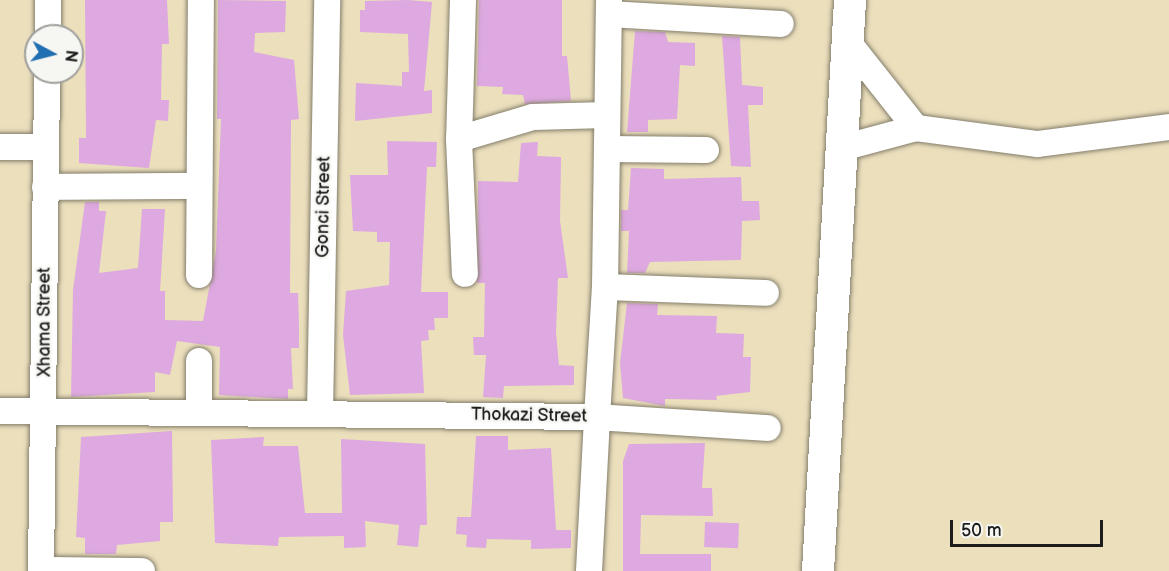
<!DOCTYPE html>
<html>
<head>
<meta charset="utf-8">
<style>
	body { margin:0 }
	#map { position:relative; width:1169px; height:571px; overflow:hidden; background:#ebdfbc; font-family:"Balsamiq Sans",sans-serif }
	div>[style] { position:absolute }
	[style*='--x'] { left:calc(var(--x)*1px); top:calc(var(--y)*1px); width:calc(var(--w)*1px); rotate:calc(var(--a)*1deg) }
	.building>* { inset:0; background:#dda9e0; transform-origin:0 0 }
	.roads { filter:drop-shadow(0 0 2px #847e6c) drop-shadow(0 0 2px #847e6c) }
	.minor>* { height:26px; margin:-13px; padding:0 13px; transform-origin:13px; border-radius:13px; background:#fff }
	.major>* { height:32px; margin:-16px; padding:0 16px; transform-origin:16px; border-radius:16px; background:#fff }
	span { translate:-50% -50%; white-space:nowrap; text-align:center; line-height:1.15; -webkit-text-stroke:5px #f6f6f2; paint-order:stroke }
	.street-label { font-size:18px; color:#1c1c1c }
	.north { position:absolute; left:24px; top:24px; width:60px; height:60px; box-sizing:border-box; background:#f6f6f2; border:2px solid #9f9f9c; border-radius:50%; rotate:97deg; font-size:16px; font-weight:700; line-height:24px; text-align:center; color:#1c1c1c }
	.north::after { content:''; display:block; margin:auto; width:21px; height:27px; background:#1f6fb2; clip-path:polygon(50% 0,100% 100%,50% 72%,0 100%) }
	.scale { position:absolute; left:950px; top:520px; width:153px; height:27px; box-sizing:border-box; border:3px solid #1c1c1c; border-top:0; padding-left:8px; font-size:18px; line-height:21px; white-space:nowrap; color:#1c1c1c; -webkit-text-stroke:4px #f6f6f2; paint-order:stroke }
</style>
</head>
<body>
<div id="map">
	<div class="building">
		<i style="clip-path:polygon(85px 0,167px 0,169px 44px,162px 44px,161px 100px,169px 100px,168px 121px,156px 120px,149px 168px,79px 163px,79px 138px,86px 138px)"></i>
		<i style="clip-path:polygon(218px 0,286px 1px,285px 32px,255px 33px,254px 52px,294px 60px,299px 119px,291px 120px,290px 293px,298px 293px,299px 325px,299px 348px,291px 348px,293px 389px,288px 389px,288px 399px,219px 395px,220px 347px,177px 341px,170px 375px,155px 372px,155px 392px,71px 397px,73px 290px,85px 202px,99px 202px,99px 211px,106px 211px,99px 273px,138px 268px,142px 209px,165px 209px,160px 291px,165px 291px,165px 320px,203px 321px,216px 251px,221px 119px,217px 119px)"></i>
		<i style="clip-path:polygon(408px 0,432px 2px,424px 91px,432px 90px,432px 113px,355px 121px,356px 83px,402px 86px,402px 72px,409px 72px,408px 34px,360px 32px,360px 10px,365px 10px,365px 1px)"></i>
		<i style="clip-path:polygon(479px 0,562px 0,562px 56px,567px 56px,571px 101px,525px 104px,523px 95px,502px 94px,503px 87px,477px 86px)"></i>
		<i style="clip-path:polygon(635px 31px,665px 32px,668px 42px,695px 43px,695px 66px,680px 65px,677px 119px,648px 120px,648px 132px,627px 132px)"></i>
		<i style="clip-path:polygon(722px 36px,740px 37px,742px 85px,763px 87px,763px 105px,748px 105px,751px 167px,731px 166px)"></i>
		<i style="clip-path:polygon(387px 141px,437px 142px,436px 167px,427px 167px,421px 292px,448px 292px,448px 318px,434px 318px,435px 330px,428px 330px,429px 340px,421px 341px,424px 393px,350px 395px,343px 335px,346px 291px,389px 285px,390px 242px,377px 242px,377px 232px,353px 231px,350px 175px,388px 175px)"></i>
		<i style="clip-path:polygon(538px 142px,537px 156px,561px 157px,560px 221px,568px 278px,558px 278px,556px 333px,559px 365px,574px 366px,574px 385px,504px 386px,503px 398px,483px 397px,486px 355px,474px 355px,473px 337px,484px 337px,485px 283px,477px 283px,478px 181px,518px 182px,521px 143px)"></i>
		<i style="clip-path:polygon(631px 168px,664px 169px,664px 179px,741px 177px,742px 201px,759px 201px,760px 220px,742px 221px,741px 260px,650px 262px,645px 273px,627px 273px,629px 231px,621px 231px,621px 210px,628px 210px)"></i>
		<i style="clip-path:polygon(627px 303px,658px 304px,657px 315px,717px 316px,716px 333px,744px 334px,743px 357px,751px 357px,750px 392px,716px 396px,717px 400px,665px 399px,665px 406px,623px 398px,620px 363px)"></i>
		<i style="clip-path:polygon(172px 431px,173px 522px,160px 522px,160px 541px,117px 545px,116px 554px,85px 554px,85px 538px,76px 537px,81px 437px)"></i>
		<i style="clip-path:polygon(476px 436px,508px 436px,508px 450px,551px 448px,556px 530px,571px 530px,571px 548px,531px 549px,531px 540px,487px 539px,486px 548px,466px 547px,467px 535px,456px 534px,457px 517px,471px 517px)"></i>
		<i style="clip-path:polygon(264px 437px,263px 446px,298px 446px,305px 513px,342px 513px,341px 439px,425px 444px,427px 525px,420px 525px,418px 547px,397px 545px,399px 525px,365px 521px,366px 547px,344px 548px,344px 536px,279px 537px,278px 546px,215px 543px,211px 440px)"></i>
		<i style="clip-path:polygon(705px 443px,702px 488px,712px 488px,713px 516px,641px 515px,640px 554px,711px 554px,711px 571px,623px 571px,623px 461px,629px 444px)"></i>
		<i style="left:705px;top:522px;width:34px;height:25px;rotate:2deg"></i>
	</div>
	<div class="roads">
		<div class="minor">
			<i style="--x:463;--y:0;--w:139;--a:91.6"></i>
			<i style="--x:459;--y:139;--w:135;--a:87.5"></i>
			<i style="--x:609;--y:14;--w:172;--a:3.3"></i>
			<i style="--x:48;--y:36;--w:36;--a:-90"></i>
			<i style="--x:848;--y:42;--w:110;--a:51.7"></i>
			<i style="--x:459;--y:139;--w:77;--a:-16.6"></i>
			<i style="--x:533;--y:117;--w:73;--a:-1.6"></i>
			<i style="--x:0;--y:147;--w:46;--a:0"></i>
			<i style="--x:842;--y:148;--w:77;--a:-15.1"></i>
			<i style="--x:916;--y:128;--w:123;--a:7.5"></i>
			<i style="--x:1038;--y:144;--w:132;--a:-7.4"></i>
			<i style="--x:608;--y:149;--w:98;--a:0.6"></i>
			<i style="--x:45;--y:187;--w:153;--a:-0.4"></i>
			<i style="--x:199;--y:275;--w:275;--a:-89.6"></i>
			<i style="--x:605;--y:287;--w:161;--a:2.1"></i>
			<i style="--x:199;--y:361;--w:52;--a:90"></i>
			<i style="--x:0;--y:411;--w:597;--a:0.58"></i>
			<i style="--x:597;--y:417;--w:130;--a:-86.5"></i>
			<i style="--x:605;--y:287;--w:287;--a:-89.2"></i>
			<i style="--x:320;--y:414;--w:414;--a:-89"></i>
			<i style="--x:41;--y:570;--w:101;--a:0.6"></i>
			<i style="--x:41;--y:571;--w:499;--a:-89.3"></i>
			<i style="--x:589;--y:571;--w:154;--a:-87"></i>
			<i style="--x:597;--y:417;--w:171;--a:3.7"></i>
		</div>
		<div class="major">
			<i style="--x:818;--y:571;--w:572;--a:-86.79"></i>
		</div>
	</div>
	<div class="street-label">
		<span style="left:324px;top:207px;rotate:-89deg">Gonci Street</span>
		<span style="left:45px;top:322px;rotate:-90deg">Xhama Street</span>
		<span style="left:529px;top:416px;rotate:1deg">Thokazi Street</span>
	</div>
	<div class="north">N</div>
	<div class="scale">50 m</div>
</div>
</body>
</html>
